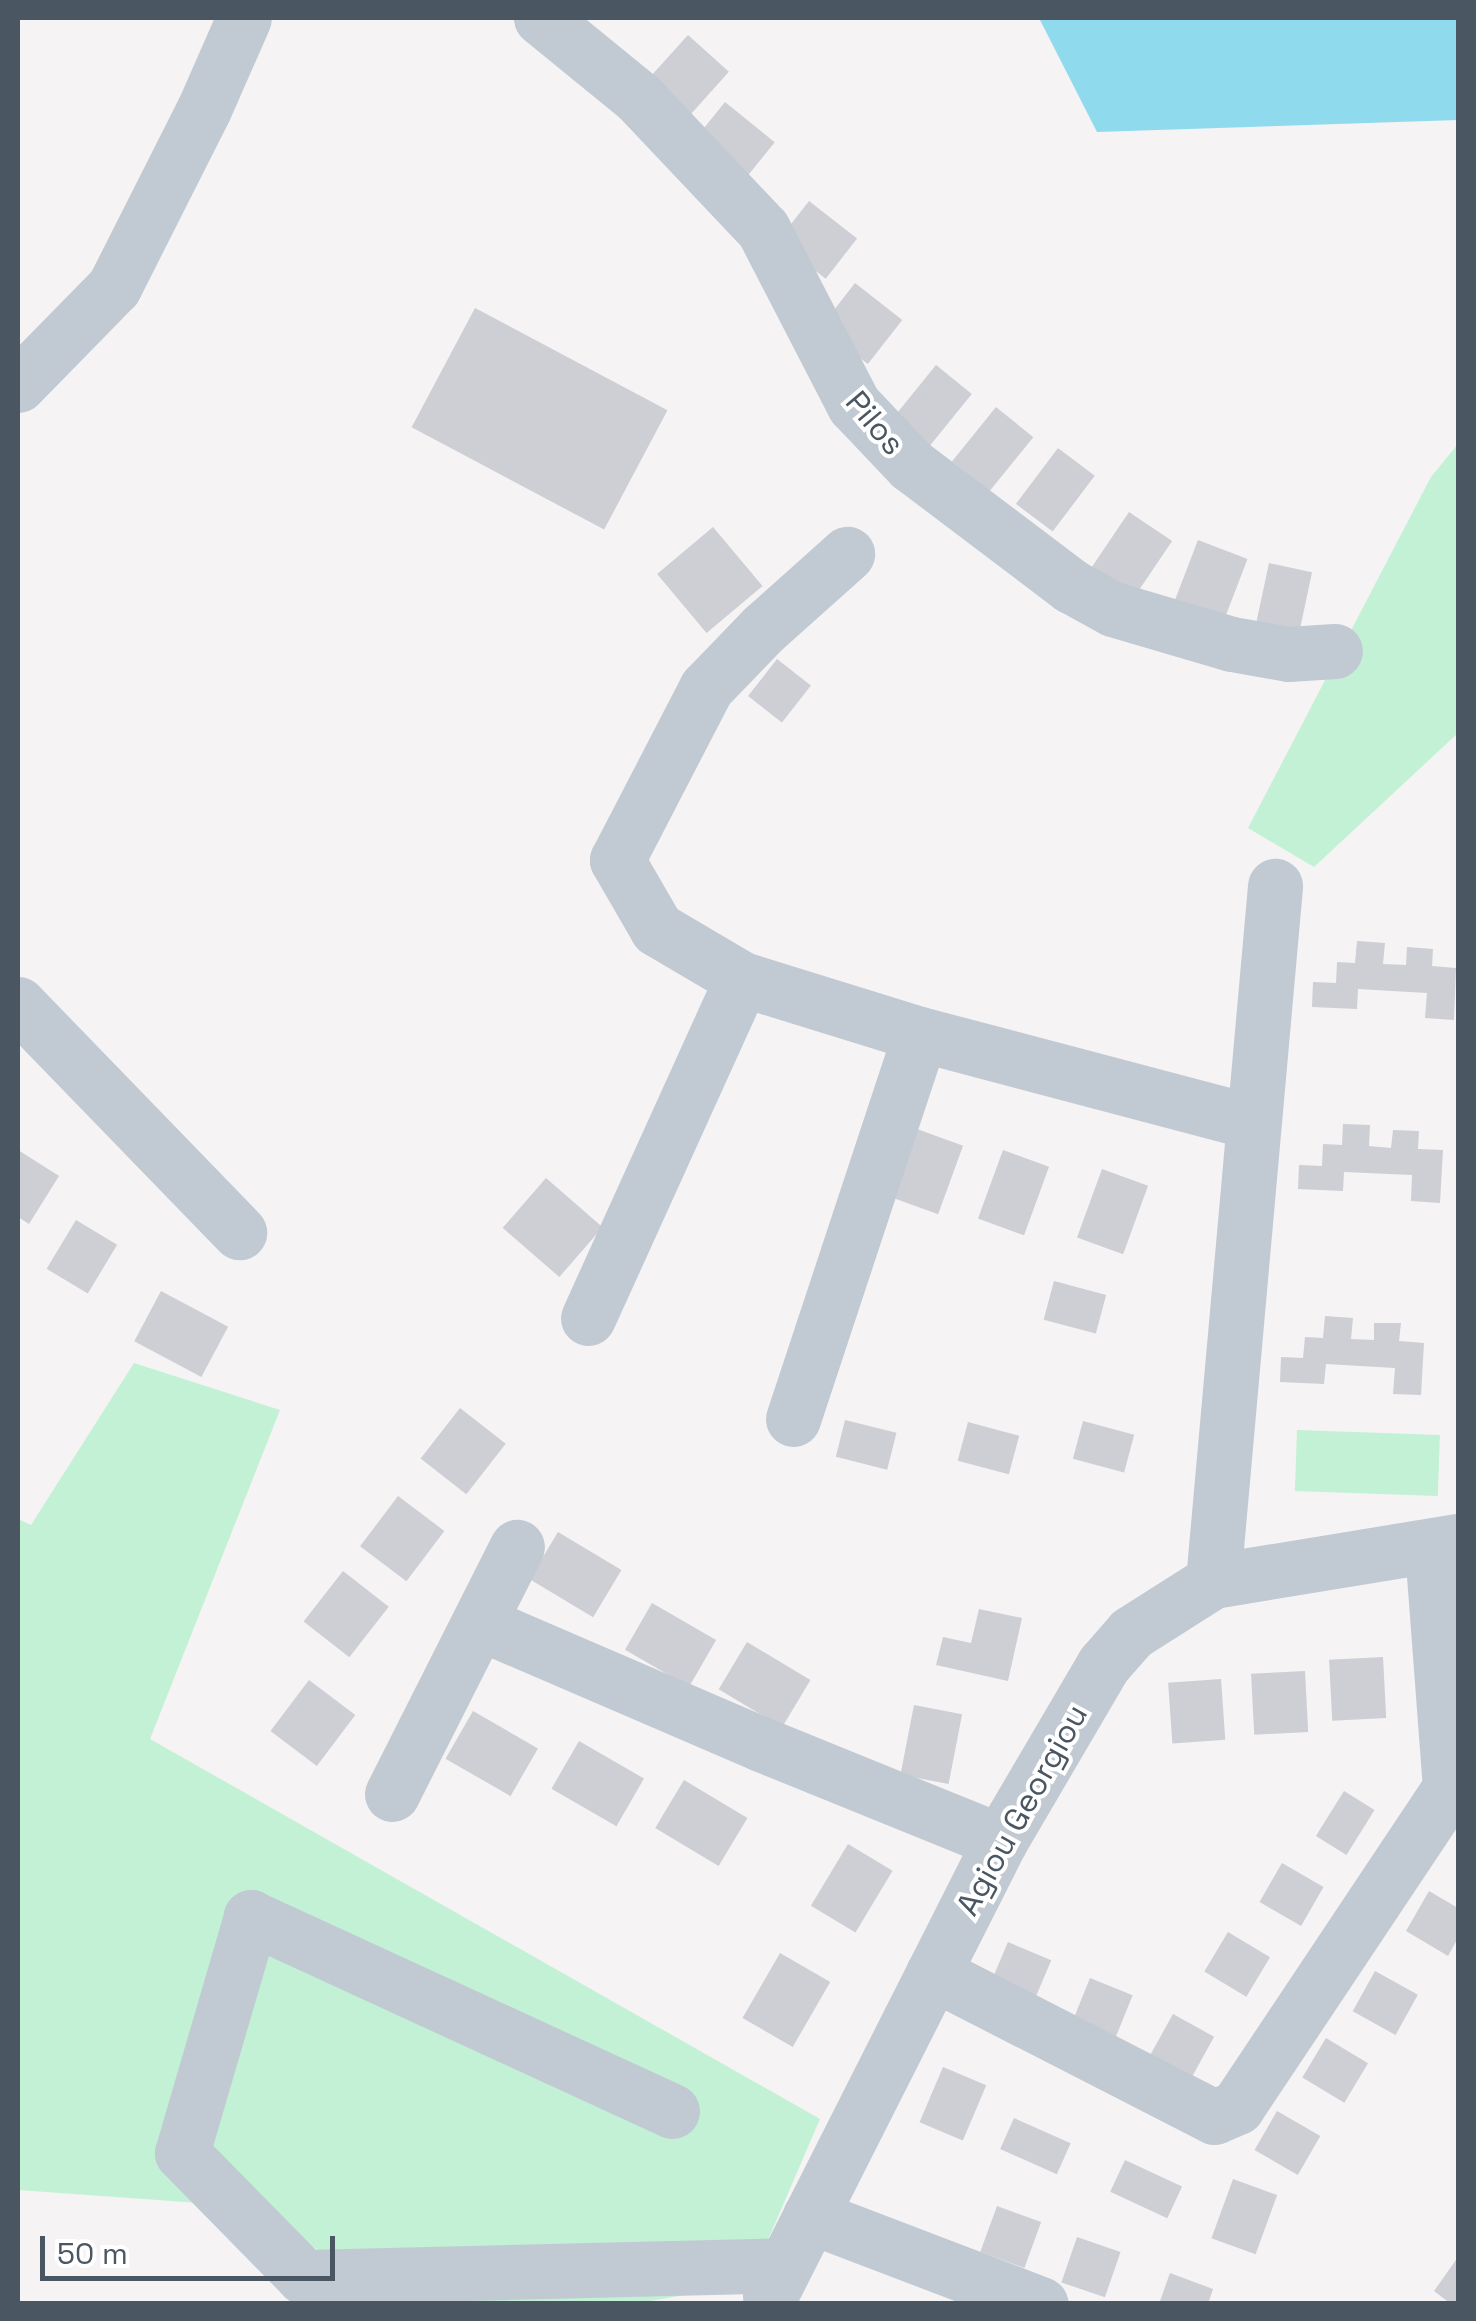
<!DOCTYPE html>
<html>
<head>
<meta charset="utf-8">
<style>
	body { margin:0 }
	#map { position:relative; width:1476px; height:2321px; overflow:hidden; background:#f5f3f3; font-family:"Space Grotesk",sans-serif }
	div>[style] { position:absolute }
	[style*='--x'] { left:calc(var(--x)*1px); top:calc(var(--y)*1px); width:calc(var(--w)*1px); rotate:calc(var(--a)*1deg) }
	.green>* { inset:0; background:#c3f1d5; transform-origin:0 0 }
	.water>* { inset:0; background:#90daee }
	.building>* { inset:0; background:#cdcfd5; transform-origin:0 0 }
	.minor>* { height:55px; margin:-27.5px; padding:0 27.5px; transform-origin:27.5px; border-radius:27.5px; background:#c1cad2 }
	span { translate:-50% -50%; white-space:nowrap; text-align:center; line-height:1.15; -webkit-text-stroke:8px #fff; paint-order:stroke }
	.street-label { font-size:32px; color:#4a5661 }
	.frame { position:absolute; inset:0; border:20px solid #4a5661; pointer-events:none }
	.scale { position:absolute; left:40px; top:2236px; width:295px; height:45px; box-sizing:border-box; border:5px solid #4a5661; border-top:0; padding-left:12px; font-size:30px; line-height:35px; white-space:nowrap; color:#4a5661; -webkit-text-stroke:8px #fff; paint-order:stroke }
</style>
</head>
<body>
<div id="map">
	<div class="green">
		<i style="clip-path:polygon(1458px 444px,1458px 733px,1314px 867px,1248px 828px,1431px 477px)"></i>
		<i style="clip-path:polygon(134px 1363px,280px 1410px,150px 1739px,820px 2119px,749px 2284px,638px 2303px,411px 2303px,241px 2206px,18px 2190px,18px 1519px,31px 1525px)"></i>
		<i style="left:1297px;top:1430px;width:143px;height:61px;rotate:2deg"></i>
	</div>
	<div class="water">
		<i style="clip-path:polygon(1039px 18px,1458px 18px,1458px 120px,1097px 132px)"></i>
	</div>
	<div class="building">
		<i style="left:688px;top:35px;width:55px;height:62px;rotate:42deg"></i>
		<i style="left:725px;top:102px;width:64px;height:51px;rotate:39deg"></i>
		<i style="left:809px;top:201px;width:61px;height:51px;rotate:38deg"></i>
		<i style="left:855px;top:283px;width:60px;height:56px;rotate:38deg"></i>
		<i style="left:475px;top:308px;width:218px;height:135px;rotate:28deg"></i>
		<i style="left:936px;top:365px;width:46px;height:73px;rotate:39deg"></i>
		<i style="left:996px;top:407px;width:48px;height:70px;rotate:39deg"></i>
		<i style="left:1058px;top:448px;width:46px;height:70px;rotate:37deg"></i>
		<i style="left:1129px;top:512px;width:52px;height:70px;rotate:34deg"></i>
		<i style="left:713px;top:527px;width:77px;height:73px;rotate:50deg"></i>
		<i style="left:1198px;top:540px;width:53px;height:77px;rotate:21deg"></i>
		<i style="left:1269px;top:563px;width:44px;height:66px;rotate:12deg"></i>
		<i style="left:777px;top:659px;width:43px;height:47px;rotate:38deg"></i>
		<i style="clip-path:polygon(1357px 941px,1385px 943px,1383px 964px,1406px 965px,1407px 947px,1433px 949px,1432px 966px,1456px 968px,1454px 1020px,1425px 1018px,1427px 993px,1358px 989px,1357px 1009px,1312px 1007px,1313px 982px,1336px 983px,1337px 962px,1355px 963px)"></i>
		<i style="clip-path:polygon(1343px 1124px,1370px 1125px,1369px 1146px,1391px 1148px,1393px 1130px,1419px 1131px,1418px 1149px,1443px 1150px,1440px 1203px,1411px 1201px,1412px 1175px,1344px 1172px,1343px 1191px,1298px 1189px,1299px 1165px,1322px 1166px,1323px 1144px,1342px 1145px)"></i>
		<i style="left:917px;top:1129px;width:49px;height:73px;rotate:20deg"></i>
		<i style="clip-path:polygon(18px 1150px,59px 1176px,29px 1224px,18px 1217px)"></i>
		<i style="left:1003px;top:1150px;width:49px;height:73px;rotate:20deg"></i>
		<i style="left:1102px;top:1169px;width:49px;height:73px;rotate:20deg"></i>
		<i style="left:546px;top:1178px;width:75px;height:66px;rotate:41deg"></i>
		<i style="left:76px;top:1220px;width:48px;height:57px;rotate:31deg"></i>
		<i style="left:1054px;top:1281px;width:54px;height:40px;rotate:15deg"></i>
		<i style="left:161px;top:1291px;width:76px;height:57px;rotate:28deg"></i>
		<i style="clip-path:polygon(1325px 1316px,1353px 1318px,1351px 1339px,1374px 1340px,1374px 1323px,1401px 1323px,1399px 1341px,1424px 1343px,1421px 1395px,1393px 1394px,1395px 1368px,1326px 1364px,1324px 1384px,1280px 1382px,1281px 1357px,1303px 1358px,1305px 1337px,1323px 1338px)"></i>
		<i style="left:460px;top:1408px;width:58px;height:64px;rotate:38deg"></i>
		<i style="left:845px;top:1420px;width:53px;height:38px;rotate:14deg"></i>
		<i style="left:1083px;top:1421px;width:53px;height:39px;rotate:15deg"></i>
		<i style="left:968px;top:1422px;width:53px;height:40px;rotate:15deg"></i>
		<i style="left:398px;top:1496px;width:58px;height:63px;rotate:37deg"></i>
		<i style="left:558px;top:1532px;width:74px;height:55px;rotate:31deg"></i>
		<i style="left:343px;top:1571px;width:58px;height:64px;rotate:38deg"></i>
		<i style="left:652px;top:1603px;width:74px;height:54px;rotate:30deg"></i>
		<i style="clip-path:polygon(979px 1609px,1022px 1618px,1008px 1681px,936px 1665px,943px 1637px,971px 1643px)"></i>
		<i style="left:747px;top:1642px;width:74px;height:55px;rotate:31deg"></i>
		<i style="left:1383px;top:1657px;width:61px;height:54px;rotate:87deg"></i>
		<i style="left:1305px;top:1671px;width:61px;height:54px;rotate:87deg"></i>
		<i style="left:1221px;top:1679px;width:61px;height:53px;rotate:86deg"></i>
		<i style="left:309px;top:1680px;width:58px;height:64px;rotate:37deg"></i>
		<i style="left:914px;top:1705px;width:49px;height:71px;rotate:11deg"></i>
		<i style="left:473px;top:1711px;width:75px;height:55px;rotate:30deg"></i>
		<i style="left:579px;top:1741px;width:75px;height:55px;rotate:30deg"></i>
		<i style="left:684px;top:1780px;width:74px;height:56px;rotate:31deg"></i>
		<i style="left:1344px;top:1791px;width:36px;height:53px;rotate:32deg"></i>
		<i style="left:848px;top:1844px;width:52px;height:72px;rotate:31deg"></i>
		<i style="left:1282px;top:1863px;width:48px;height:45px;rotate:30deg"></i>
		<i style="clip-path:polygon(1429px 1891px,1458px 1908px,1458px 1938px,1448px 1956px,1406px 1931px)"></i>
		<i style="left:1228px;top:1932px;width:49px;height:46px;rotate:31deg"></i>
		<i style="left:1008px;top:1942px;width:47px;height:60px;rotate:23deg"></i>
		<i style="left:780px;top:1953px;width:58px;height:75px;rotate:30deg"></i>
		<i style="left:1375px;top:1971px;width:49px;height:46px;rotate:29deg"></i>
		<i style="left:1090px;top:1978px;width:46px;height:60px;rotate:22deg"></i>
		<i style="left:1173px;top:2014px;width:47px;height:59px;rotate:29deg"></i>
		<i style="left:1326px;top:2038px;width:49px;height:46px;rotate:31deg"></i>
		<i style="left:943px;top:2067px;width:47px;height:60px;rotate:23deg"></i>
		<i style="left:1277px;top:2111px;width:50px;height:45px;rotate:30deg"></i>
		<i style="left:1014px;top:2118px;width:62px;height:34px;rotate:24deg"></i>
		<i style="left:1125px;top:2160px;width:63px;height:35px;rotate:25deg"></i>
		<i style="left:1233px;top:2179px;width:47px;height:63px;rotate:20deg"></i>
		<i style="left:997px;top:2206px;width:47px;height:49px;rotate:20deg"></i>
		<i style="left:1077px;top:2237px;width:46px;height:48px;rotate:19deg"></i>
		<i style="clip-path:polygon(1458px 2257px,1458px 2304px,1451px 2304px,1434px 2291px)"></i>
		<i style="clip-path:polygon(1170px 2273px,1213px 2289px,1208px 2304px,1159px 2304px)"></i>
	</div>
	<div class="minor">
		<i style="--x:541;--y:18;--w:127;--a:39.2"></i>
		<i style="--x:639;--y:98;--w:180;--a:46.6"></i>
		<i style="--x:763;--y:229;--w:198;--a:62.7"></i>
		<i style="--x:854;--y:405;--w:83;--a:46.5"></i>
		<i style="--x:911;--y:465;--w:201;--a:37.1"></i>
		<i style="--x:1071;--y:586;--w:48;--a:28.7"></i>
		<i style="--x:1113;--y:609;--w:124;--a:16.4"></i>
		<i style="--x:1232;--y:644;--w:57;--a:10.1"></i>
		<i style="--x:1288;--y:654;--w:47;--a:-3.7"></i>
		<i style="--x:18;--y:385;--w:137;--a:-45.6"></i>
		<i style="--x:114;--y:287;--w:199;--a:-63.2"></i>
		<i style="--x:204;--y:109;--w:99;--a:-66.3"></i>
		<i style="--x:742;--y:979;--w:99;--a:-149.5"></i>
		<i style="--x:657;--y:929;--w:80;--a:-120.1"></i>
		<i style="--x:617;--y:860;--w:194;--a:-62.6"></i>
		<i style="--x:706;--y:688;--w:82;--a:-46"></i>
		<i style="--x:763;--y:629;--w:113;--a:-41.8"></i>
		<i style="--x:18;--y:1004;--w:318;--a:45.9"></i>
		<i style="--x:588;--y:1318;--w:372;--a:-65.6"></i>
		<i style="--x:742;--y:979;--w:186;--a:17.2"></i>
		<i style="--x:920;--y:1034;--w:344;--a:14.8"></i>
		<i style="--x:793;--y:1419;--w:405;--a:-71.7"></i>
		<i style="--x:1213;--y:1581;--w:698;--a:-84.9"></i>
		<i style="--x:480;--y:1623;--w:306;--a:23.3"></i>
		<i style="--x:761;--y:1744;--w:258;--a:22.1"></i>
		<i style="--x:392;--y:1794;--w:277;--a:-63.2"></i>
		<i style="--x:933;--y:1973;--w:316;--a:27.1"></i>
		<i style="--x:1214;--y:2117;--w:25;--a:-23"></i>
		<i style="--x:1237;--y:2107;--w:384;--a:-56.3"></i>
		<i style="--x:1450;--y:1788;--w:243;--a:-94.3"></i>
		<i style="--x:672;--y:2111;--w:464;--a:-155.3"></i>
		<i style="--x:251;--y:1917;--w:246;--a:106.3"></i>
		<i style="--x:182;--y:2153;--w:174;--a:45.5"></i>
		<i style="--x:304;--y:2277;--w:481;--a:-1.4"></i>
		<i style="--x:810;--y:2216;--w:247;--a:20.9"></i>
		<i style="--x:770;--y:2296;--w:510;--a:-63.18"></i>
		<i style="--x:1000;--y:1841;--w:205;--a:-59.6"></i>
		<i style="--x:1104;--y:1664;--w:41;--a:-48.9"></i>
		<i style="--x:1131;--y:1633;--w:97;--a:-32.4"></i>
		<i style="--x:1213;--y:1581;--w:248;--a:-9.3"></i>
	</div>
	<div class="street-label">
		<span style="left:875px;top:423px;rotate:50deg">Pilos</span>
		<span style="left:1022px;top:1810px;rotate:-61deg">Agiou Georgiou</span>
	</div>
	<div class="frame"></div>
	<div class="scale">50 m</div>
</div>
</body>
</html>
